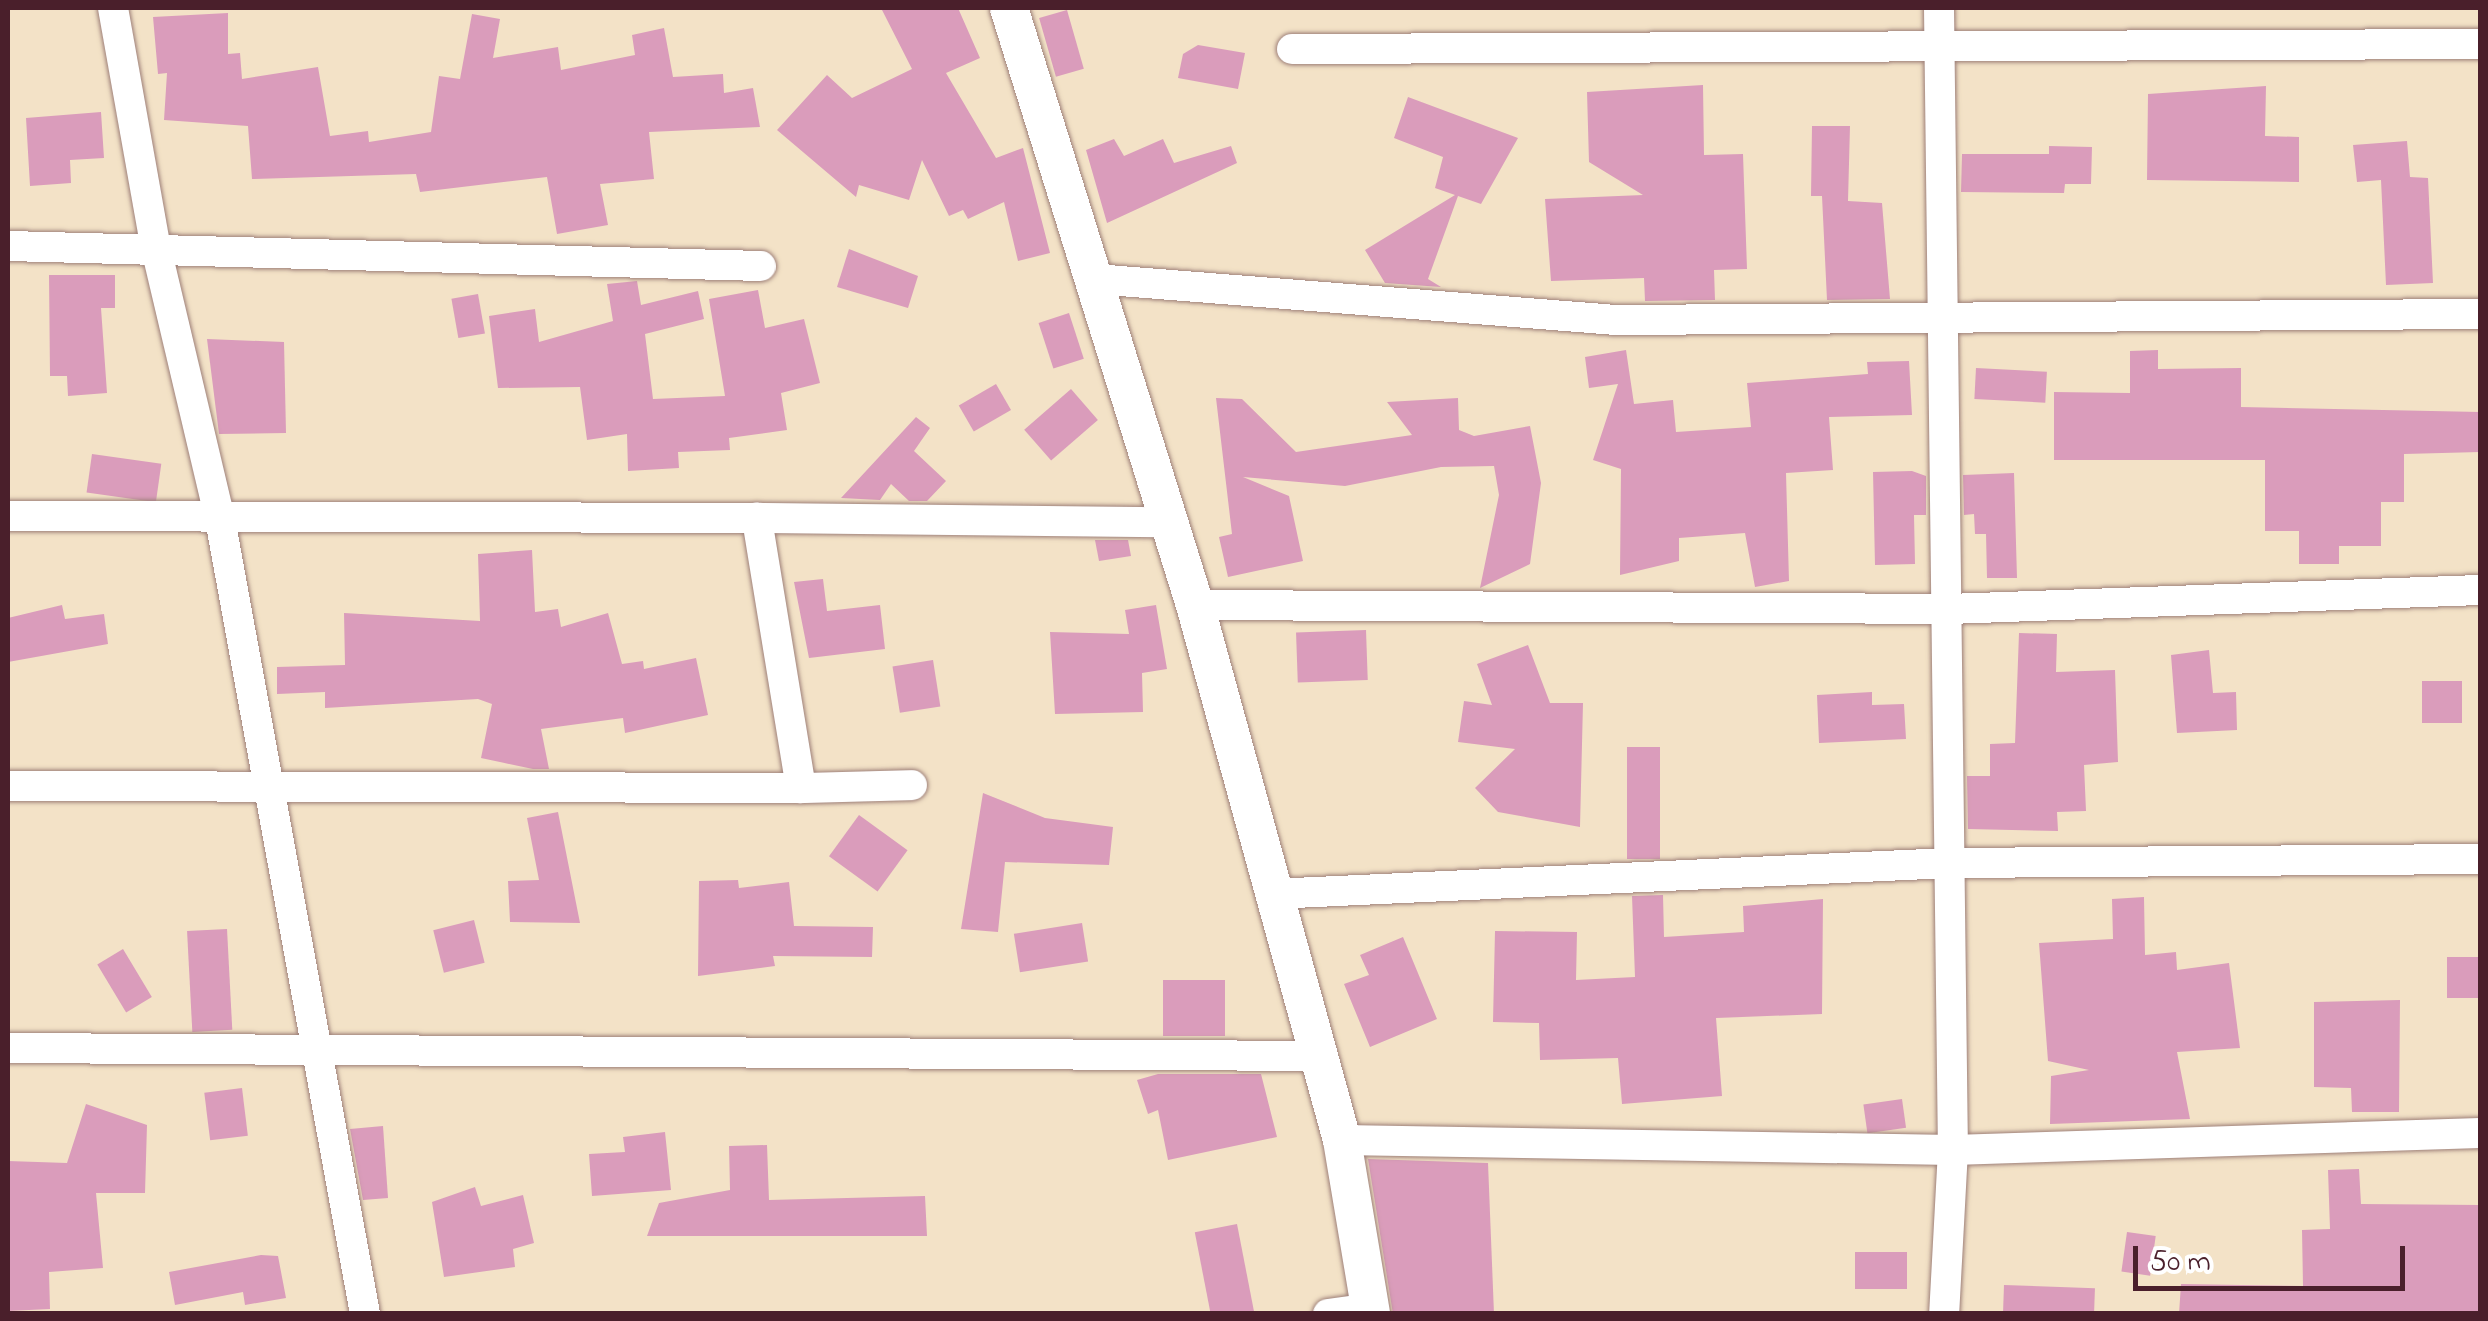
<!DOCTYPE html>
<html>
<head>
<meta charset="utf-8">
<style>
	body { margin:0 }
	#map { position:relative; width:2488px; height:1321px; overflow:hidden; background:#f3e2c7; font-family:"Indie Flower",sans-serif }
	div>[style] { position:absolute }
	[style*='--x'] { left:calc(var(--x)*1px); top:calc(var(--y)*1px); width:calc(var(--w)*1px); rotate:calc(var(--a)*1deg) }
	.building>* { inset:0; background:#da9cbb; transform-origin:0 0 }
	.roads { filter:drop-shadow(0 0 2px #9e8079) drop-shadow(0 0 2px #9e8079) }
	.minor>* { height:30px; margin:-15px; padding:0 15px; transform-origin:15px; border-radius:15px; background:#fff }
	.tertiary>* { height:38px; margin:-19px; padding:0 19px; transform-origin:19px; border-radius:19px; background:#fff }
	span { translate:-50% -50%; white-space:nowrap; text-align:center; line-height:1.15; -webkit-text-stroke:10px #fff; paint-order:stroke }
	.frame { position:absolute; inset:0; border:10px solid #4a1f2b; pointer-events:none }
	.scale { position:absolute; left:2133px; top:1246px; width:272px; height:45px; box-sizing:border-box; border:5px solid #4a1f2b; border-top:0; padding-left:12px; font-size:30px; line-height:35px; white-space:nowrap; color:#4a1f2b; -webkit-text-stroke:8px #fff; paint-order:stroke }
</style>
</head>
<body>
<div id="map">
	<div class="building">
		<i style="clip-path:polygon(881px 8px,958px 8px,980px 58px,946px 73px,996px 158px,1023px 148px,1050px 253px,1018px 261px,1004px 202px,968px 219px,963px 210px,949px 216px,922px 160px,909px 200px,859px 185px,856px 197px,777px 130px,827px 75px,852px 98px,912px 69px)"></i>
		<i style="left:1067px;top:10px;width:61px;height:29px;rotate:74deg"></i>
		<i style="clip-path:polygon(228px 13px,228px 54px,240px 53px,242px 79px,318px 67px,330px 136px,368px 131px,369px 142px,431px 132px,439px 76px,460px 79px,472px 14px,500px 19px,493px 58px,558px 47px,561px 70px,635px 55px,632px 35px,664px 28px,673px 77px,723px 74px,724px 93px,753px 88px,760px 127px,649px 132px,654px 179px,600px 184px,608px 225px,557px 234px,547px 177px,420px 192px,416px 174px,252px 179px,248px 126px,164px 120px,167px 73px,158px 74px,153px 17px)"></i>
		<i style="clip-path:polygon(1198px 45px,1245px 53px,1238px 89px,1178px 78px,1183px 54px)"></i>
		<i style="clip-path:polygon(1703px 85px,1704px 155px,1743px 154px,1747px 269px,1714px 270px,1715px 300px,1645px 301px,1644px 278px,1551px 281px,1545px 199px,1643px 195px,1589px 162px,1587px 92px)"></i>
		<i style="clip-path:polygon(2266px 86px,2265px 136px,2299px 137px,2299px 182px,2147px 180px,2148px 94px)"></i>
		<i style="clip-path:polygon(1408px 97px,1518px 138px,1481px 204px,1458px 196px,1428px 279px,1441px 287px,1385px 283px,1365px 250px,1455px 195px,1435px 188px,1443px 157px,1394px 138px)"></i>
		<i style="clip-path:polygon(101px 112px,104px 158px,70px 160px,71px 183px,30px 186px,26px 118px)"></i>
		<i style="clip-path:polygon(1812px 126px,1850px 126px,1848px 201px,1882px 203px,1890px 299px,1827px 300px,1822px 196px,1811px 196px)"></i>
		<i style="clip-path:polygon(1114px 139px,1124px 156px,1163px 139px,1174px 163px,1231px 146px,1237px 163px,1107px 223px,1086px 150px)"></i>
		<i style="clip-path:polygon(2407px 141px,2410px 177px,2428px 178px,2433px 283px,2386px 285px,2381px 180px,2357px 182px,2353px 145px)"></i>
		<i style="clip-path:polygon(2049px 146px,2092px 147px,2091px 184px,2065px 184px,2064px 193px,1961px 192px,1962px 154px,2049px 154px)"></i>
		<i style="clip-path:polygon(849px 249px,918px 276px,908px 308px,837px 287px)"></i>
		<i style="clip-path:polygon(49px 275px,115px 275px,115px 308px,101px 308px,107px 393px,68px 396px,67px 376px,50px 376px)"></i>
		<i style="clip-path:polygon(637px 281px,641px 305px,698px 291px,704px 319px,645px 334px,653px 399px,725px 396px,709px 299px,758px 290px,765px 328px,804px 319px,820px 383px,781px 393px,787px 430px,729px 438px,730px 450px,678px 452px,679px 468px,628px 471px,627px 434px,587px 440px,580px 387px,498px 388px,489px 316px,535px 309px,539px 342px,613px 321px,607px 284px)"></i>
		<i style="left:478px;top:294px;width:40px;height:27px;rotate:80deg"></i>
		<i style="left:1069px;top:313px;width:48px;height:32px;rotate:72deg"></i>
		<i style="clip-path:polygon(207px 339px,284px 342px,286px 433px,219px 434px)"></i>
		<i style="clip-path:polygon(1626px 350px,1634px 404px,1673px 400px,1676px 432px,1751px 427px,1747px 383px,1868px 374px,1867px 362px,1909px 361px,1912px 415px,1829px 417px,1833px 470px,1786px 473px,1789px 581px,1755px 587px,1745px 533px,1679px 538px,1679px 561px,1620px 575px,1621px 469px,1593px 460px,1618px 384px,1589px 388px,1585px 357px)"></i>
		<i style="clip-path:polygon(2158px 350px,2158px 369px,2241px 368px,2241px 407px,2480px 412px,2480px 452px,2404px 454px,2404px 502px,2381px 502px,2381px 546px,2339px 546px,2339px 564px,2299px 564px,2299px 531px,2265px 531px,2265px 460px,2054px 460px,2054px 392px,2130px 393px,2130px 351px)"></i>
		<i style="left:1976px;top:368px;width:71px;height:31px;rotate:3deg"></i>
		<i style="left:996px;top:384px;width:30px;height:43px;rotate:60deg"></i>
		<i style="left:1071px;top:389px;width:41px;height:62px;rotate:49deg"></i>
		<i style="clip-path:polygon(1216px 398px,1242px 399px,1296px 452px,1412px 435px,1387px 402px,1458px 398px,1459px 430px,1474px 436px,1530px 426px,1541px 483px,1530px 564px,1480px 588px,1499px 495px,1494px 466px,1441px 467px,1345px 486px,1243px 477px,1289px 496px,1303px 561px,1228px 577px,1219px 537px,1232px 534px)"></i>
		<i style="clip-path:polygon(916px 417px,930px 428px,914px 451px,946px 481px,927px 501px,909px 501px,891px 484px,880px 500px,841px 498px)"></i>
		<i style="left:92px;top:454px;width:70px;height:39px;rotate:8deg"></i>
		<i style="clip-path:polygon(1912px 471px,1926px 476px,1926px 515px,1914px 515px,1915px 564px,1875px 565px,1873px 472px)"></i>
		<i style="clip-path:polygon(2014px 473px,2017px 578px,1987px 578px,1986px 534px,1975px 534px,1974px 514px,1964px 515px,1963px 475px)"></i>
		<i style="clip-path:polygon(1095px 540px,1128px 540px,1131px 556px,1099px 561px)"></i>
		<i style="clip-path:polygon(532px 550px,535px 612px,558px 609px,561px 627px,608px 613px,622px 664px,643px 661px,644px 669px,696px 658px,708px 715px,625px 733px,623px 718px,541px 729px,549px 769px,533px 769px,481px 758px,492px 704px,478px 699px,325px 708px,325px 692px,277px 694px,277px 667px,345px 665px,344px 613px,480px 621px,478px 554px)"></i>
		<i style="clip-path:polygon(823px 579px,827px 611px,880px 605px,885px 649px,809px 658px,794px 582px)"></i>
		<i style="clip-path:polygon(62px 605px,65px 619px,104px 614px,108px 644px,8px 662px,8px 618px)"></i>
		<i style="clip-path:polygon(1156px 605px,1167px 669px,1142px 673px,1143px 712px,1055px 714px,1050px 632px,1129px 634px,1125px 610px)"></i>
		<i style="left:1366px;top:630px;width:50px;height:70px;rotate:88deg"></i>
		<i style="clip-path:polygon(2019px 633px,2057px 634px,2056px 672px,2115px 670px,2118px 762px,2084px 765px,2086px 811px,2057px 812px,2058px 831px,1968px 829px,1967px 776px,1990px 776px,1990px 744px,2015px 743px)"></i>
		<i style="clip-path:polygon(1528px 645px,1550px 703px,1583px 703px,1580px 827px,1498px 812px,1475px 788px,1515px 749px,1458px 742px,1464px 701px,1492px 705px,1477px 664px)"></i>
		<i style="clip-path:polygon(2209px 650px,2213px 693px,2236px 692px,2237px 730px,2177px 733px,2171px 655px)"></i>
		<i style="left:933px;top:660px;width:47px;height:41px;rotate:81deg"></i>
		<i style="left:2422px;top:681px;width:40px;height:42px"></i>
		<i style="clip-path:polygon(1872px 692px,1872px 705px,1904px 704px,1906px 739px,1819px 743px,1817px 695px)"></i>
		<i style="left:1627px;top:747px;width:33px;height:112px"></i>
		<i style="clip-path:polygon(983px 793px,1045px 818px,1113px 827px,1109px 865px,1005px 862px,998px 932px,961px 929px)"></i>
		<i style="clip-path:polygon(558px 812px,580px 923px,510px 922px,508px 881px,539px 880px,527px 818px)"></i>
		<i style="left:859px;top:815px;width:60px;height:51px;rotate:36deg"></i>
		<i style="clip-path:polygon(738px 880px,739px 888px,789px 882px,794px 926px,873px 927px,872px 957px,773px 956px,775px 966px,698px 976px,699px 881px)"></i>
		<i style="clip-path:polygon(1663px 895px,1664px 937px,1744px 932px,1743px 906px,1823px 899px,1822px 1014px,1716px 1018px,1722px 1096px,1622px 1104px,1618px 1058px,1540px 1060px,1539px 1023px,1493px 1022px,1495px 931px,1577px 932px,1576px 980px,1635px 977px,1632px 896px)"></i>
		<i style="clip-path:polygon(2144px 897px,2145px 955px,2176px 952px,2177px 970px,2229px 963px,2240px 1048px,2177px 1052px,2190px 1119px,2050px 1124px,2051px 1076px,2089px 1070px,2048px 1061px,2039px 943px,2113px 939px,2112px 899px)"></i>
		<i style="left:474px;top:920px;width:44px;height:42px;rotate:76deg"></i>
		<i style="left:1082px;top:923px;width:39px;height:69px;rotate:81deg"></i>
		<i style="left:227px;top:929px;width:101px;height:40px;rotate:87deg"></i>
		<i style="clip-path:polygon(1403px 937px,1437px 1019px,1370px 1047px,1344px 984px,1369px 975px,1360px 955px)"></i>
		<i style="left:123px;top:949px;width:56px;height:30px;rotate:59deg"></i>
		<i style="left:2480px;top:957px;width:41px;height:33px;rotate:90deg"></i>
		<i style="left:1163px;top:980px;width:62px;height:56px"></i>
		<i style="clip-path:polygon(2400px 1000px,2399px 1112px,2352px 1112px,2351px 1088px,2314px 1087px,2314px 1002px)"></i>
		<i style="clip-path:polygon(1158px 1074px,1261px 1074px,1277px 1137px,1168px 1160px,1158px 1110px,1148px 1114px,1137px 1080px)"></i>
		<i style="left:242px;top:1088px;width:48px;height:38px;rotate:83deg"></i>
		<i style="left:1902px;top:1099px;width:29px;height:39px;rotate:82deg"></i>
		<i style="clip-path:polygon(86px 1104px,147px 1125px,145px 1193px,96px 1193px,103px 1268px,49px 1272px,50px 1309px,8px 1311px,8px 1161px,67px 1163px)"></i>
		<i style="clip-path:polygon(383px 1126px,388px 1198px,363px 1200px,350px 1129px)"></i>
		<i style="clip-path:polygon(665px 1132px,671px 1190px,592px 1196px,589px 1154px,625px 1152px,623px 1137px)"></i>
		<i style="clip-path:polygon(767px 1145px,769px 1200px,925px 1196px,927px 1236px,647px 1236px,659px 1203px,730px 1190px,729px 1146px)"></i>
		<i style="clip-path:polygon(1368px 1159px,1488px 1163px,1494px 1314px,1393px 1314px)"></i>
		<i style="clip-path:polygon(2359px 1169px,2361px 1204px,2480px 1205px,2480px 1314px,2179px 1314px,2181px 1284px,2303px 1286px,2302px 1230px,2330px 1229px,2328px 1170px)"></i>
		<i style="clip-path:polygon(475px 1187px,481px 1206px,523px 1195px,534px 1243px,513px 1249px,515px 1267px,444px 1277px,432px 1202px)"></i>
		<i style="left:1237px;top:1224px;width:92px;height:43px;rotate:79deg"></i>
		<i style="left:2127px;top:1232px;width:29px;height:40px;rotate:8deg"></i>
		<i style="left:1855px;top:1252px;width:52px;height:37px"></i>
		<i style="clip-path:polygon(261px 1255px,278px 1256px,286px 1298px,245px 1305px,243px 1292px,175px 1305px,169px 1272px)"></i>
		<i style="left:2004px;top:1285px;width:91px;height:29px;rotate:2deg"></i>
	</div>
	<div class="roads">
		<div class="minor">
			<i style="--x:113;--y:8;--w:240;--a:79.9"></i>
			<i style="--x:155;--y:244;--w:283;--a:76.7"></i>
			<i style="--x:220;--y:519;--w:808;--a:79.66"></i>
			<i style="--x:1939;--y:8;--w:1142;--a:89.3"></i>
			<i style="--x:1953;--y:1150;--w:164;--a:93.1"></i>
			<i style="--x:1292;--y:49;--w:1188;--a:-0.24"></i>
			<i style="--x:8;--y:246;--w:753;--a:1.52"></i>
			<i style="--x:1095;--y:279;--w:523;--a:4.5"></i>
			<i style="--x:1616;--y:320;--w:864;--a:-0.4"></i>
			<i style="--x:8;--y:516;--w:749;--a:0.15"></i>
			<i style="--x:1195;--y:605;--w:754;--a:0.3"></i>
			<i style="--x:1949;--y:609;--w:531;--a:-2.05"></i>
			<i style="--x:8;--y:786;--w:793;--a:0.14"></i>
			<i style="--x:801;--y:788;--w:274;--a:-99.3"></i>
			<i style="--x:757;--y:518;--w:413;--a:0.6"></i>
			<i style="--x:801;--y:788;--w:111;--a:-1.5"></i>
			<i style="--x:1272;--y:894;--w:678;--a:-2.62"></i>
			<i style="--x:1949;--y:863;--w:531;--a:-0.43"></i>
			<i style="--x:8;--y:1048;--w:1311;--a:0.35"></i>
			<i style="--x:1342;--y:1140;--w:611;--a:0.94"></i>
			<i style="--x:1953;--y:1150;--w:527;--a:-1.85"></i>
			<i style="--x:1328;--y:1314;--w:43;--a:-7.9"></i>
		</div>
		<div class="tertiary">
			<i style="--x:1009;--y:8;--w:625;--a:72.7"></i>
			<i style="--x:1195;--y:605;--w:555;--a:74.64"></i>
			<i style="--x:1342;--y:1140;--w:176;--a:80.5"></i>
		</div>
	</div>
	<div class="frame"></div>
	<div class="scale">50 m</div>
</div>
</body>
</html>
